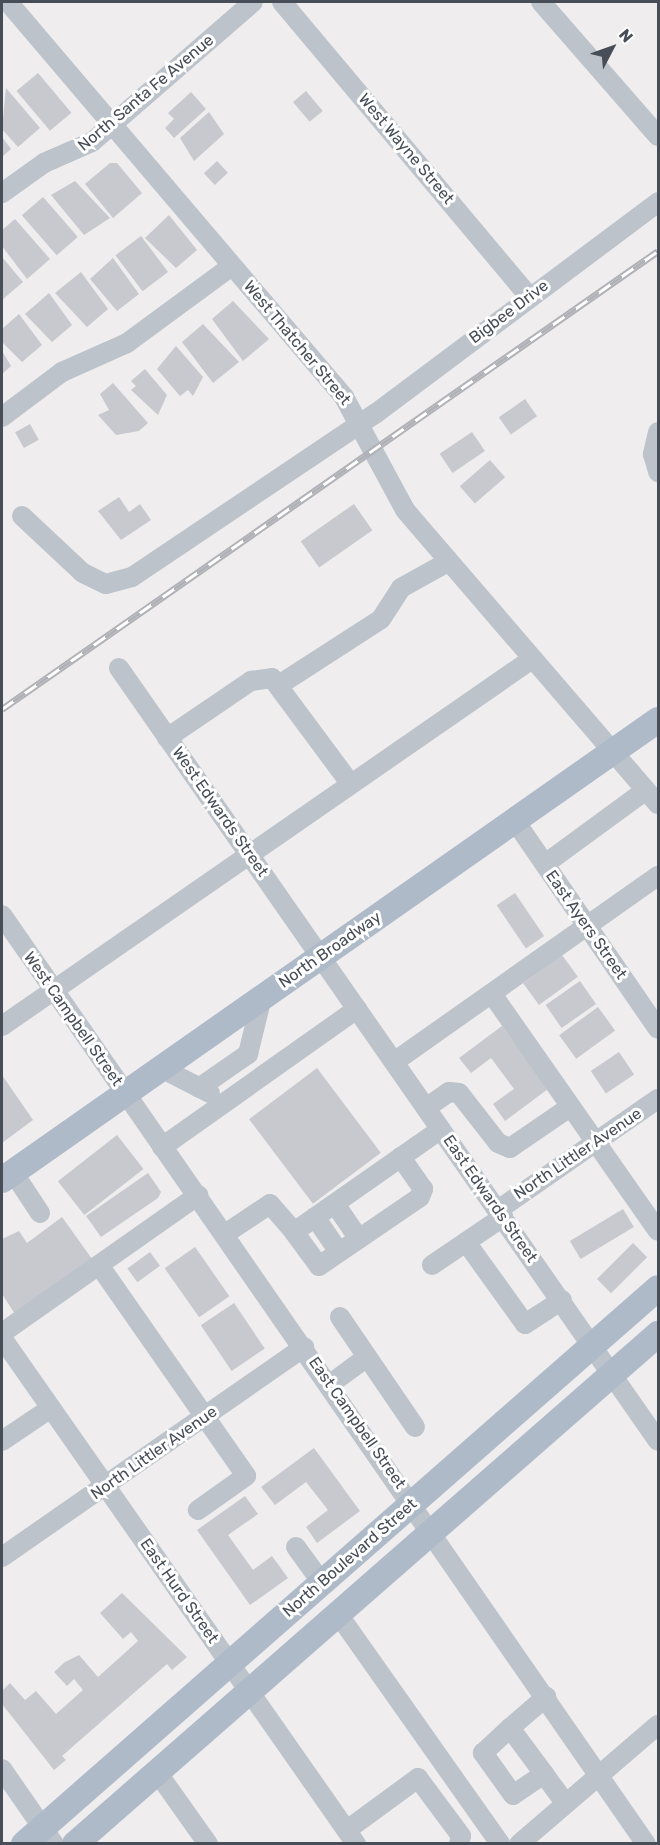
<!DOCTYPE html>
<html>
<head>
<meta charset="utf-8">
<style>
	body { margin:0 }
	#map { position:relative; width:660px; height:1845px; overflow:hidden; background:#efeded; font-family:Rubik,sans-serif }
	div>[style] { position:absolute }
	[style*='--x'] { left:calc(var(--x)*1px); top:calc(var(--y)*1px); width:calc(var(--w)*1px); rotate:calc(var(--a)*1deg) }
	.building>* { inset:0; background:#c7c9cf; transform-origin:0 0 }
	.minor>* { height:20px; margin:-10px; padding:0 10px; transform-origin:10px; border-radius:10px; background:#bcc3cb }
	.major>* { height:26px; margin:-13px; padding:0 13px; transform-origin:13px; border-radius:13px; background:#afbac9 }
	.rail>* { height:7px; margin-top:-3.5px; transform-origin:0; background:repeating-linear-gradient(90deg,#fff 0 14px,#b0b2b7 0 28px); box-sizing:border-box; border-block:2px solid #b0b2b7 }
	span { translate:-50% -50%; white-space:nowrap; text-align:center; line-height:1.15; -webkit-text-stroke:6px #fff; paint-order:stroke }
	.street-label { font-size:16px; color:#474e58 }
	.frame { position:absolute; inset:0; border:3px solid #474e58; pointer-events:none }
	.north { position:absolute; left:582px; top:18px; width:60px; height:60px; -webkit-text-stroke:4px #fff; paint-order:stroke; rotate:49deg; font-size:16px; font-weight:700; line-height:24px; text-align:center; color:#474e58 }
	.north::after { content:''; display:block; margin:auto; width:21px; height:27px; background:#474e58; clip-path:polygon(50% 0,100% 100%,50% 72%,0 100%) }
</style>
</head>
<body>
<div id="map">
	<div class="building">
		<i style="left:38px;top:73px;width:52px;height:28px;rotate:50deg"></i>
		<i style="clip-path:polygon(6px 88px,40px 128px,18px 147px,2px 129px)"></i>
		<i style="left:306px;top:91px;width:26px;height:17px;rotate:50deg"></i>
		<i style="clip-path:polygon(191px 92px,206px 109px,174px 138px,165px 128px,174px 119px,168px 113px)"></i>
		<i style="clip-path:polygon(209px 112px,224px 134px,194px 161px,180px 138px)"></i>
		<i style="clip-path:polygon(2px 137px,11px 149px,2px 157px)"></i>
		<i style="left:217px;top:161px;width:16px;height:18px;rotate:47deg"></i>
		<i style="clip-path:polygon(110px 163px,117px 163px,142px 193px,113px 218px,85px 184px)"></i>
		<i style="clip-path:polygon(75px 181px,110px 218px,84px 235px,51px 195px)"></i>
		<i style="left:43px;top:197px;width:53px;height:28px;rotate:49deg"></i>
		<i style="clip-path:polygon(169px 215px,197px 250px,176px 268px,145px 238px)"></i>
		<i style="clip-path:polygon(15px 219px,50px 259px,27px 279px,2px 246px,2px 230px)"></i>
		<i style="left:141px;top:236px;width:45px;height:32px;rotate:53deg"></i>
		<i style="clip-path:polygon(2px 257px,23px 282px,2px 300px)"></i>
		<i style="clip-path:polygon(113px 258px,139px 294px,117px 311px,90px 279px)"></i>
		<i style="clip-path:polygon(81px 272px,108px 309px,87px 327px,55px 293px)"></i>
		<i style="clip-path:polygon(49px 293px,72px 325px,52px 342px,25px 314px)"></i>
		<i style="clip-path:polygon(233px 301px,269px 339px,243px 361px,212px 319px)"></i>
		<i style="clip-path:polygon(19px 314px,42px 345px,22px 362px,2px 342px,2px 329px)"></i>
		<i style="clip-path:polygon(203px 324px,239px 362px,213px 383px,182px 342px)"></i>
		<i style="clip-path:polygon(176px 346px,203px 377px,193px 396px,188px 390px,180px 396px,157px 369px)"></i>
		<i style="clip-path:polygon(2px 351px,11px 366px,2px 374px)"></i>
		<i style="clip-path:polygon(145px 369px,167px 395px,158px 415px,131px 390px,136px 386px,131px 381px)"></i>
		<i style="clip-path:polygon(113px 383px,148px 423px,139px 431px,116px 435px,98px 415px,109px 410px,100px 394px)"></i>
		<i style="left:525px;top:399px;width:21px;height:32px;rotate:55deg"></i>
		<i style="left:30px;top:424px;width:18px;height:17px;rotate:61deg"></i>
		<i style="left:472px;top:432px;width:23px;height:39px;rotate:56deg"></i>
		<i style="left:490px;top:460px;width:23px;height:40px;rotate:49deg"></i>
		<i style="clip-path:polygon(119px 497px,129px 512px,140px 504px,151px 520px,121px 540px,98px 511px)"></i>
		<i style="left:354px;top:504px;width:32px;height:65px;rotate:55deg"></i>
		<i style="left:515px;top:893px;width:52px;height:22px;rotate:56deg"></i>
		<i style="left:562px;top:955px;width:27px;height:48px;rotate:54deg"></i>
		<i style="left:580px;top:981px;width:28px;height:42px;rotate:55deg"></i>
		<i style="left:598px;top:1007px;width:29px;height:48px;rotate:54deg"></i>
		<i style="clip-path:polygon(502px 1026px,548px 1089px,505px 1121px,493px 1104px,514px 1089px,491px 1058px,471px 1073px,459px 1058px)"></i>
		<i style="left:619px;top:1052px;width:27px;height:34px;rotate:56deg"></i>
		<i style="left:317px;top:1068px;width:106px;height:85px;rotate:53deg"></i>
		<i style="clip-path:polygon(2px 1075px,33px 1120px,2px 1143px)"></i>
		<i style="left:117px;top:1135px;width:43px;height:75px;rotate:52deg"></i>
		<i style="clip-path:polygon(148px 1173px,161px 1192px,158px 1198px,101px 1237px,86px 1216px)"></i>
		<i style="left:623px;top:1209px;width:21px;height:62px;rotate:59deg"></i>
		<i style="clip-path:polygon(62px 1217px,92px 1259px,15px 1314px,2px 1294px,2px 1239px,19px 1231px,27px 1243px)"></i>
		<i style="left:633px;top:1243px;width:20px;height:51px;rotate:45deg"></i>
		<i style="left:195px;top:1247px;width:60px;height:37px;rotate:55deg"></i>
		<i style="left:150px;top:1252px;width:17px;height:28px;rotate:54deg"></i>
		<i style="left:234px;top:1303px;width:55px;height:40px;rotate:56deg"></i>
		<i style="clip-path:polygon(314px 1448px,360px 1511px,317px 1543px,306px 1527px,328px 1510px,306px 1482px,275px 1505px,261px 1487px)"></i>
		<i style="clip-path:polygon(245px 1496px,258px 1514px,228px 1535px,253px 1570px,272px 1556px,288px 1578px,250px 1605px,197px 1530px)"></i>
		<i style="clip-path:polygon(122px 1593px,187px 1657px,172px 1670px,167px 1664px,62px 1756px,66px 1760px,54px 1770px,2px 1704px,2px 1691px,10px 1683px,25px 1700px,36px 1691px,56px 1714px,83px 1690px,74px 1679px,67px 1686px,54px 1672px,65px 1662px,79px 1655px,98px 1677px,138px 1641px,131px 1632px,123px 1639px,100px 1613px)"></i>
	</div>
	<div class="minor">
		<i style="--x:8;--y:2;--w:519;--a:49.61"></i>
		<i style="--x:344;--y:397;--w:128;--a:61.6"></i>
		<i style="--x:405;--y:510;--w:388;--a:49.3"></i>
		<i style="--x:282;--y:2;--w:384;--a:50"></i>
		<i style="--x:541;--y:2;--w:178;--a:48.9"></i>
		<i style="--x:2;--y:193;--w:52;--a:-35.5"></i>
		<i style="--x:44;--y:163;--w:52;--a:-23.6"></i>
		<i style="--x:92;--y:142;--w:213;--a:-41"></i>
		<i style="--x:2;--y:417;--w:75;--a:-36.9"></i>
		<i style="--x:62;--y:372;--w:71;--a:-24"></i>
		<i style="--x:127;--y:343;--w:130;--a:-36.3"></i>
		<i style="--x:658;--y:432;--w:23;--a:103"></i>
		<i style="--x:653;--y:454;--w:19;--a:74"></i>
		<i style="--x:22;--y:516;--w:83;--a:43.1"></i>
		<i style="--x:83;--y:573;--w:25;--a:26"></i>
		<i style="--x:106;--y:584;--w:27;--a:-15"></i>
		<i style="--x:132;--y:577;--w:293;--a:-33.9"></i>
		<i style="--x:375;--y:414;--w:354;--a:-36.8"></i>
		<i style="--x:119;--y:668;--w:942;--a:55.11"></i>
		<i style="--x:279;--y:685;--w:121;--a:-32.9"></i>
		<i style="--x:381;--y:619;--w:37;--a:-57"></i>
		<i style="--x:401;--y:588;--w:54;--a:-29"></i>
		<i style="--x:167;--y:738;--w:102;--a:-34.2"></i>
		<i style="--x:251;--y:681;--w:21;--a:-8"></i>
		<i style="--x:272;--y:678;--w:131;--a:53.4"></i>
		<i style="--x:515;--y:821;--w:252;--a:55.5"></i>
		<i style="--x:545;--y:864;--w:125;--a:-36.2"></i>
		<i style="--x:2;--y:915;--w:1130;--a:55.27"></i>
		<i style="--x:492;--y:994;--w:289;--a:55"></i>
		<i style="--x:2;--y:1026;--w:645;--a:-34.7"></i>
		<i style="--x:394;--y:1062;--w:323;--a:-35.2"></i>
		<i style="--x:161;--y:1068;--w:55;--a:27"></i>
		<i style="--x:199;--y:1088;--w:60;--a:-34.8"></i>
		<i style="--x:248;--y:1054;--w:59;--a:-76.2"></i>
		<i style="--x:426;--y:1108;--w:28;--a:-35"></i>
		<i style="--x:449;--y:1092;--w:10;--a:6"></i>
		<i style="--x:459;--y:1093;--w:63;--a:52"></i>
		<i style="--x:498;--y:1143;--w:13;--a:23"></i>
		<i style="--x:510;--y:1148;--w:73;--a:-34.3"></i>
		<i style="--x:162;--y:1147;--w:239;--a:-35.3"></i>
		<i style="--x:13;--y:1172;--w:49;--a:56.6"></i>
		<i style="--x:335;--y:1204;--w:42;--a:55.6"></i>
		<i style="--x:498;--y:1210;--w:195;--a:-34.8"></i>
		<i style="--x:315;--y:1217;--w:42;--a:55.6"></i>
		<i style="--x:294;--y:1232;--w:42;--a:53.7"></i>
		<i style="--x:319;--y:1266;--w:122;--a:-34.3"></i>
		<i style="--x:420;--y:1197;--w:9;--a:-69"></i>
		<i style="--x:423;--y:1189;--w:39;--a:-125"></i>
		<i style="--x:225;--y:1234;--w:54;--a:-33.7"></i>
		<i style="--x:270;--y:1204;--w:37;--a:49"></i>
		<i style="--x:294;--y:1232;--w:179;--a:-35"></i>
		<i style="--x:466;--y:1242;--w:101;--a:54.3"></i>
		<i style="--x:525;--y:1324;--w:44;--a:-33"></i>
		<i style="--x:99;--y:1265;--w:257;--a:55.1"></i>
		<i style="--x:246;--y:1476;--w:59;--a:144.7"></i>
		<i style="--x:432;--y:1265;--w:86;--a:-34.1"></i>
		<i style="--x:340;--y:1317;--w:133;--a:55.7"></i>
		<i style="--x:2;--y:1333;--w:240;--a:-35.1"></i>
		<i style="--x:2;--y:1338;--w:618;--a:55.02"></i>
		<i style="--x:329;--y:1385;--w:47;--a:-36.4"></i>
		<i style="--x:2;--y:1441;--w:59;--a:-34"></i>
		<i style="--x:296;--y:1547;--w:44;--a:54.2"></i>
		<i style="--x:2;--y:1557;--w:368;--a:-34.8"></i>
		<i style="--x:338;--y:1614;--w:281;--a:54.8"></i>
		<i style="--x:510;--y:1728;--w:48;--a:-40.7"></i>
		<i style="--x:2;--y:1769;--w:91;--a:55.3"></i>
		<i style="--x:157;--y:1772;--w:88;--a:54.7"></i>
		<i style="--x:544;--y:1774;--w:37;--a:146"></i>
		<i style="--x:513;--y:1795;--w:52;--a:-125.5"></i>
		<i style="--x:483;--y:1753;--w:37;--a:-43"></i>
		<i style="--x:510;--y:1728;--w:57;--a:53.5"></i>
		<i style="--x:544;--y:1774;--w:19;--a:54"></i>
		<i style="--x:555;--y:1789;--w:17;--a:54"></i>
		<i style="--x:347;--y:1830;--w:88;--a:-36.2"></i>
		<i style="--x:418;--y:1778;--w:72;--a:53.4"></i>
		<i style="--x:461;--y:1836;--w:8;--a:104"></i>
		<i style="--x:519;--y:1844;--w:183;--a:-40.6"></i>
	</div>
	<div class="major">
		<i style="--x:2;--y:1180;--w:801;--a:-35.04"></i>
		<i style="--x:24;--y:1844;--w:843;--a:-41.25"></i>
		<i style="--x:75;--y:1844;--w:775;--a:-41.18"></i>
	</div>
	<div class="rail">
		<i style="--x:2;--y:709;--w:800;--a:-34.92"></i>
	</div>
	<div class="street-label">
		<span style="left:146px;top:93px;rotate:-40deg">North Santa Fe Avenue</span>
		<span style="left:406px;top:149px;rotate:50deg">West Wayne Street</span>
		<span style="left:509px;top:312px;rotate:-37deg">Bigbee Drive</span>
		<span style="left:297px;top:343px;rotate:50deg">West Thatcher Street</span>
		<span style="left:220px;top:812px;rotate:55deg">West Edwards Street</span>
		<span style="left:586px;top:925px;rotate:55deg">East Ayers Street</span>
		<span style="left:330px;top:950px;rotate:-35deg">North Broadway</span>
		<span style="left:73px;top:1019px;rotate:55deg">West Campbell Street</span>
		<span style="left:578px;top:1154px;rotate:-34deg">North Littler Avenue</span>
		<span style="left:490px;top:1199px;rotate:55deg">East Edwards Street</span>
		<span style="left:357px;top:1423px;rotate:55deg">East Campbell Street</span>
		<span style="left:154px;top:1453px;rotate:-35deg">North Littler Avenue</span>
		<span style="left:350px;top:1558px;rotate:-41deg">North Boulevard Street</span>
		<span style="left:179px;top:1591px;rotate:55deg">East Hurd Street</span>
	</div>
	<div class="frame"></div>
	<div class="north">N</div>
</div>
</body>
</html>
